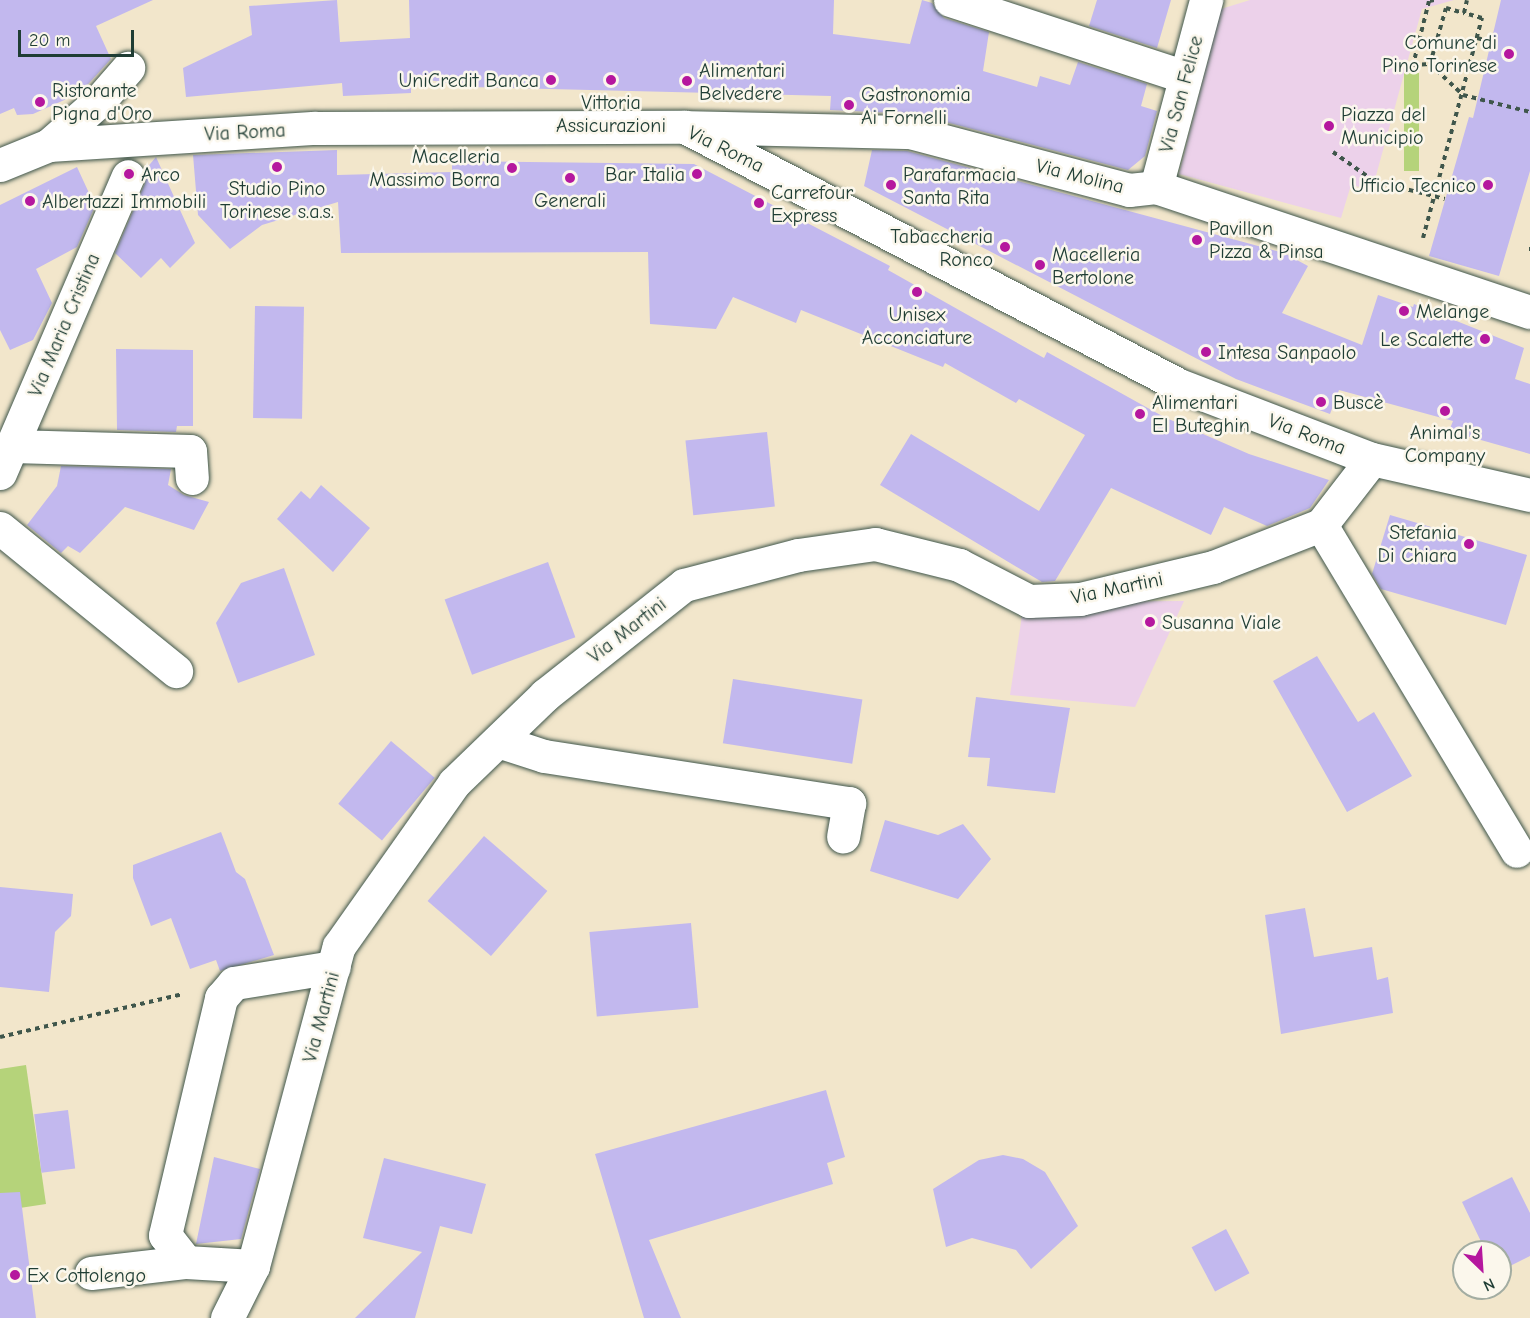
<!DOCTYPE html>
<html>
<head>
<meta charset="utf-8">
<style>
	body { margin:0 }
	#map { position:relative; width:1530px; height:1318px; overflow:hidden; background:#f2e6cb; font-family:"Comic Neue",sans-serif }
	div>[style] { position:absolute }
	[style*='--x'] { left:calc(var(--x)*1px); top:calc(var(--y)*1px); width:calc(var(--w)*1px); rotate:calc(var(--a)*1deg) }
	.built>* { inset:0; background:#ecd1ea }
	.green>* { inset:0; background:#b5d37a; transform-origin:0 0 }
	.building>* { inset:0; background:#c2b8ee; transform-origin:0 0 }
	.path>* { height:4px; margin-top:-2px; transform-origin:0; background:repeating-linear-gradient(90deg,#3f564b 0 4.5px,transparent 0 9px) }
	.roads { filter:drop-shadow(0 0 2px #3f564b) drop-shadow(0 0 2px #3f564b) }
	.minor>* { height:33px; margin:-16.5px; padding:0 16.5px; transform-origin:16.5px; border-radius:16.5px; background:#fff }
	.major>* { height:33px; margin:-16.5px; padding:0 16.5px; transform-origin:16.5px; border-radius:16.5px; background:#fff }
	.dots>* { width:16px; height:16px; translate:-50% -50%; box-sizing:border-box; border:3px solid #fbf7ec; border-radius:50% }
	span { translate:-50% -50%; white-space:nowrap; text-align:center; line-height:1.15; -webkit-text-stroke:5px #fbf7ec; paint-order:stroke }
	.poi-label { font-size:20px; color:#1f3d34 }
	.right { translate:-100% -50%; text-align:right }
	.left { translate:0 -50%; text-align:left }
	.street-label { font-size:20px; color:#1f3d34 }
	.north { position:absolute; left:1452px; top:1240px; width:60px; height:60px; box-sizing:border-box; background:#fbf7ec; border:2px solid #a3ada2; border-radius:50%; rotate:155deg; font-size:16px; font-weight:700; line-height:24px; text-align:center; color:#1f3d34 }
	.north::after { content:''; display:block; margin:auto; width:21px; height:27px; background:#b5179e; clip-path:polygon(50% 0,100% 100%,50% 72%,0 100%) }
	.scale { position:absolute; left:18px; top:30px; width:116px; height:27px; box-sizing:border-box; border:3px solid #1f3d34; border-top:0; padding-left:8px; font-size:18px; line-height:21px; white-space:nowrap; color:#1f3d34; -webkit-text-stroke:4px #fbf7ec; paint-order:stroke }
</style>
</head>
<body>
<div id="map">
	<div class="built">
		<i style="clip-path:polygon(1250px 0,1454px 0,1422px 9px,1372px 190px,1351px 185px,1341px 218px,1179px 174px,1221px 9px)"></i>
		<i style="clip-path:polygon(1184px 601px,1135px 707px,1010px 695px,1024px 602px)"></i>
	</div>
	<div class="green">
		<i style="left:1404px;top:73px;width:15px;height:98px"></i>
		<i style="clip-path:polygon(26px 1065px,46px 1204px,0 1211px,0 1069px)"></i>
	</div>
	<div class="building">
		<i style="clip-path:polygon(0 0,153px 0,96px 26px,111px 59px,80px 93px,33px 114px,17px 115px,14px 108px,0 114px)"></i>
		<i style="clip-path:polygon(337px 0,340px 42px,410px 38px,409px 0,834px 0,833px 34px,910px 44px,922px 0,932px 3px,944px 18px,989px 32px,983px 71px,1037px 87px,1040px 76px,1070px 85px,1078px 62px,1147px 84px,1141px 106px,1157px 111px,1145px 156px,1128px 170px,915px 114px,830px 110px,831px 96px,471px 87px,411px 77px,411px 93px,343px 96px,342px 83px,186px 97px,183px 68px,252px 35px,249px 6px)"></i>
		<i style="clip-path:polygon(1097px 0,1171px 0,1157px 48px,1089px 26px)"></i>
		<i style="clip-path:polygon(1501px 0,1530px 0,1530px 171px,1499px 276px,1429px 256px,1469px 117px,1473px 118px)"></i>
		<i style="clip-path:polygon(337px 150px,337px 175px,452px 172px,452px 161px,694px 164px,890px 266px,888px 270px,1044px 358px,1047px 352px,1164px 417px,1249px 454px,1329px 480px,1310px 508px,1267px 526px,1224px 507px,1211px 535px,1111px 488px,1055px 581px,1042px 582px,880px 485px,911px 434px,1039px 511px,1085px 435px,1019px 399px,1016px 403px,945px 363px,943px 367px,801px 310px,796px 323px,733px 297px,716px 329px,650px 324px,648px 252px,341px 253px,338px 202px,262px 225px,230px 249px,198px 215px,193px 155px)"></i>
		<i style="clip-path:polygon(872px 150px,907px 151px,1284px 253px,1308px 266px,1282px 313px,1362px 345px,1378px 295px,1413px 307px,1414px 304px,1524px 348px,1515px 379px,1530px 384px,1530px 454px,1449px 431px,1453px 421px,1339px 390px,1330px 414px,1236px 379px,864px 186px)"></i>
		<i style="clip-path:polygon(156px 157px,195px 243px,170px 268px,161px 258px,141px 278px,115px 253px,145px 183px,145px 170px)"></i>
		<i style="clip-path:polygon(77px 167px,95px 206px,77px 247px,36px 269px,52px 303px,33px 340px,10px 350px,0 330px,0 205px)"></i>
		<i style="left:255px;top:306px;width:49px;height:112px;rotate:1deg"></i>
		<i style="clip-path:polygon(116px 349px,193px 350px,193px 426px,177px 426px,176px 432px,117px 430px)"></i>
		<i style="left:767px;top:432px;width:75px;height:82px;rotate:84deg"></i>
		<i style="clip-path:polygon(61px 466px,171px 469px,168px 485px,184px 495px,209px 502px,194px 530px,125px 507px,80px 553px,68px 546px,61px 553px,27px 525px,57px 486px)"></i>
		<i style="clip-path:polygon(321px 485px,370px 528px,333px 572px,277px 519px,301px 491px,310px 499px)"></i>
		<i style="clip-path:polygon(1390px 515px,1527px 555px,1506px 625px,1381px 589px,1372px 574px)"></i>
		<i style="left:548px;top:562px;width:80px;height:110px;rotate:70deg"></i>
		<i style="clip-path:polygon(284px 568px,315px 655px,238px 683px,216px 623px,241px 583px)"></i>
		<i style="clip-path:polygon(1317px 656px,1358px 722px,1374px 712px,1412px 776px,1347px 812px,1273px 681px)"></i>
		<i style="left:733px;top:679px;width:131px;height:65px;rotate:9deg"></i>
		<i style="clip-path:polygon(976px 697px,1070px 708px,1055px 793px,987px 786px,990px 758px,968px 757px)"></i>
		<i style="left:391px;top:741px;width:57px;height:82px;rotate:40deg"></i>
		<i style="clip-path:polygon(885px 820px,938px 835px,963px 824px,991px 859px,958px 899px,870px 871px)"></i>
		<i style="clip-path:polygon(221px 832px,236px 872px,245px 879px,274px 955px,220px 971px,216px 960px,190px 969px,171px 918px,151px 926px,133px 878px,133px 865px)"></i>
		<i style="left:484px;top:836px;width:84px;height:86px;rotate:41deg"></i>
		<i style="clip-path:polygon(0 887px,73px 894px,71px 916px,55px 932px,49px 992px,0 987px)"></i>
		<i style="clip-path:polygon(1305px 908px,1314px 957px,1372px 947px,1377px 980px,1388px 977px,1393px 1013px,1281px 1034px,1265px 915px)"></i>
		<i style="left:691px;top:923px;width:85px;height:102px;rotate:85deg"></i>
		<i style="clip-path:polygon(826px 1090px,845px 1157px,827px 1163px,833px 1184px,649px 1240px,681px 1318px,644px 1318px,595px 1154px)"></i>
		<i style="left:68px;top:1110px;width:59px;height:34px;rotate:83deg"></i>
		<i style="clip-path:polygon(1003px 1155px,1023px 1159px,1045px 1172px,1078px 1226px,1031px 1269px,1016px 1250px,972px 1238px,946px 1247px,933px 1189px,979px 1160px)"></i>
		<i style="clip-path:polygon(214px 1157px,260px 1169px,241px 1239px,196px 1244px)"></i>
		<i style="clip-path:polygon(384px 1158px,486px 1184px,472px 1234px,440px 1226px,415px 1318px,355px 1318px,422px 1252px,363px 1238px)"></i>
		<i style="clip-path:polygon(1512px 1177px,1530px 1213px,1530px 1256px,1500px 1271px,1500px 1252px,1486px 1252px,1462px 1202px)"></i>
		<i style="clip-path:polygon(20px 1192px,36px 1318px,0 1318px,0 1193px)"></i>
		<i style="left:1226px;top:1229px;width:50px;height:39px;rotate:62deg"></i>
	</div>
	<div class="path">
		<i style="--x:1434;--y:0;--w:5;--a:169"></i>
		<i style="--x:1429;--y:1;--w:66;--a:104"></i>
		<i style="--x:1413;--y:65;--w:17;--a:-3"></i>
		<i style="--x:1430;--y:64;--w:58;--a:-74.1"></i>
		<i style="--x:1446;--y:8;--w:19;--a:16"></i>
		<i style="--x:1477;--y:38;--w:16;--a:15"></i>
		<i style="--x:1430;--y:64;--w:45;--a:43.2"></i>
		<i style="--x:1463;--y:95;--w:69;--a:14.2"></i>
		<i style="--x:1333;--y:152;--w:50;--a:35.3"></i>
		<i style="--x:1374;--y:181;--w:73;--a:14.2"></i>
		<i style="--x:1423;--y:238;--w:228;--a:-75"></i>
		<i style="--x:1482;--y:18;--w:19;--a:-164"></i>
		<i style="--x:1464;--y:13;--w:13;--a:-77"></i>
		<i style="--x:1529;--y:249;--w:1;--a:0"></i>
		<i style="--x:0;--y:1037;--w:188;--a:-13.2"></i>
	</div>
	<div class="roads">
		<div class="minor">
			<i style="--x:950;--y:0;--w:247;--a:18.1"></i>
			<i style="--x:685;--y:127;--w:225;--a:1.3"></i>
			<i style="--x:910;--y:132;--w:227;--a:14.8"></i>
			<i style="--x:1129;--y:190;--w:27;--a:-6"></i>
			<i style="--x:1156;--y:187;--w:394;--a:18.5"></i>
			<i style="--x:49;--y:145;--w:68;--a:-41.4"></i>
			<i style="--x:100;--y:100;--w:43;--a:-48.8"></i>
			<i style="--x:1156;--y:187;--w:194;--a:-75"></i>
			<i style="--x:12;--y:446;--w:178;--a:1.6"></i>
			<i style="--x:190;--y:451;--w:27;--a:86"></i>
			<i style="--x:0;--y:473;--w:323;--a:-66.7"></i>
			<i style="--x:1321;--y:525;--w:380;--a:59"></i>
			<i style="--x:0;--y:528;--w:227;--a:39.1"></i>
			<i style="--x:498;--y:741;--w:48;--a:18.1"></i>
			<i style="--x:544;--y:756;--w:309;--a:8.8"></i>
			<i style="--x:849;--y:803;--w:34;--a:100"></i>
			<i style="--x:186;--y:1262;--w:34;--a:-128"></i>
			<i style="--x:165;--y:1235;--w:244;--a:-76.7"></i>
			<i style="--x:221;--y:998;--w:20;--a:-49"></i>
			<i style="--x:234;--y:983;--w:101;--a:-9.1"></i>
			<i style="--x:91;--y:1273;--w:96;--a:-6.6"></i>
			<i style="--x:186;--y:1262;--w:67;--a:3.4"></i>
			<i style="--x:227;--y:1318;--w:58;--a:-63.4"></i>
			<i style="--x:253;--y:1266;--w:331;--a:-75"></i>
			<i style="--x:339;--y:946;--w:199;--a:-54.8"></i>
			<i style="--x:454;--y:783;--w:127;--a:-44"></i>
			<i style="--x:545;--y:695;--w:177;--a:-38.4"></i>
			<i style="--x:684;--y:585;--w:118;--a:-14.7"></i>
			<i style="--x:798;--y:555;--w:78;--a:-8.1"></i>
			<i style="--x:875;--y:544;--w:87;--a:14"></i>
			<i style="--x:959;--y:565;--w:79;--a:27.2"></i>
			<i style="--x:1029;--y:601;--w:51;--a:-2.2"></i>
			<i style="--x:1080;--y:599;--w:137;--a:-13.5"></i>
			<i style="--x:1213;--y:567;--w:116;--a:-21.3"></i>
			<i style="--x:1321;--y:525;--w:83;--a:-52.3"></i>
		</div>
		<div class="major">
			<i style="--x:0;--y:165;--w:53;--a:-22.2"></i>
			<i style="--x:49;--y:145;--w:267;--a:-3.7"></i>
			<i style="--x:315;--y:128;--w:370;--a:-0.2"></i>
			<i style="--x:685;--y:127;--w:557;--a:27.58"></i>
			<i style="--x:1179;--y:385;--w:207;--a:21"></i>
			<i style="--x:1372;--y:459;--w:162;--a:12.8"></i>
		</div>
	</div>
	<div class="dots">
		<i style="left:1509px;top:54px;background:#b5179e"></i>
		<i style="left:551px;top:80px;background:#b5179e"></i>
		<i style="left:611px;top:80px;background:#b5179e"></i>
		<i style="left:687px;top:81px;background:#b5179e"></i>
		<i style="left:40px;top:102px;background:#b5179e"></i>
		<i style="left:849px;top:105px;background:#b5179e"></i>
		<i style="left:1329px;top:126px;background:#b5179e"></i>
		<i style="left:277px;top:167px;background:#b5179e"></i>
		<i style="left:512px;top:168px;background:#b5179e"></i>
		<i style="left:129px;top:174px;background:#b5179e"></i>
		<i style="left:697px;top:174px;background:#b5179e"></i>
		<i style="left:570px;top:178px;background:#b5179e"></i>
		<i style="left:891px;top:185px;background:#b5179e"></i>
		<i style="left:1488px;top:185px;background:#b5179e"></i>
		<i style="left:30px;top:201px;background:#b5179e"></i>
		<i style="left:759px;top:203px;background:#b5179e"></i>
		<i style="left:1197px;top:240px;background:#b5179e"></i>
		<i style="left:1005px;top:247px;background:#b5179e"></i>
		<i style="left:1040px;top:265px;background:#b5179e"></i>
		<i style="left:917px;top:292px;background:#b5179e"></i>
		<i style="left:1404px;top:311px;background:#b5179e"></i>
		<i style="left:1485px;top:339px;background:#b5179e"></i>
		<i style="left:1206px;top:352px;background:#b5179e"></i>
		<i style="left:1321px;top:402px;background:#b5179e"></i>
		<i style="left:1445px;top:411px;background:#b5179e"></i>
		<i style="left:1140px;top:414px;background:#b5179e"></i>
		<i style="left:1469px;top:544px;background:#b5179e"></i>
		<i style="left:1150px;top:622px;background:#b5179e"></i>
		<i style="left:15px;top:1275px;background:#b5179e"></i>
	</div>
	<div class="poi-label">
		<span class="right" style="left:1497px;top:54px">Comune di<br>Pino Torinese</span>
		<span class="left" style="left:699px;top:82px">Alimentari<br>Belvedere</span>
		<span class="right" style="left:539px;top:80px">UniCredit Banca</span>
		<span class="left" style="left:52px;top:102px">Ristorante<br>Pigna d'Oro</span>
		<span class="left" style="left:861px;top:106px">Gastronomia<br>Ai Fornelli</span>
		<span style="left:611px;top:114px">Vittoria<br>Assicurazioni</span>
		<span class="left" style="left:1341px;top:126px">Piazza del<br>Municipio</span>
		<span class="right" style="left:500px;top:168px">Macelleria<br>Massimo Borra</span>
		<span class="left" style="left:141px;top:174px">Arco</span>
		<span class="right" style="left:685px;top:174px">Bar Italia</span>
		<span class="left" style="left:903px;top:186px">Parafarmacia<br>Santa Rita</span>
		<span class="right" style="left:1476px;top:185px">Ufficio Tecnico</span>
		<span style="left:277px;top:200px">Studio Pino<br>Torinese s.a.s.</span>
		<span class="left" style="left:771px;top:204px">Carrefour<br>Express</span>
		<span style="left:570px;top:200px">Generali</span>
		<span class="left" style="left:42px;top:201px">Albertazzi Immobili</span>
		<span class="left" style="left:1209px;top:240px">Pavillon<br>Pizza &amp; Pinsa</span>
		<span class="right" style="left:993px;top:248px">Tabaccheria<br>Ronco</span>
		<span class="left" style="left:1052px;top:266px">Macelleria<br>Bertolone</span>
		<span class="left" style="left:1416px;top:311px">Melange</span>
		<span style="left:917px;top:326px">Unisex<br>Acconciature</span>
		<span class="right" style="left:1473px;top:339px">Le Scalette</span>
		<span class="left" style="left:1218px;top:352px">Intesa Sanpaolo</span>
		<span class="left" style="left:1152px;top:414px">Alimentari<br>El Buteghin</span>
		<span class="left" style="left:1333px;top:402px">Buscè</span>
		<span style="left:1445px;top:444px">Animal's<br>Company</span>
		<span class="right" style="left:1457px;top:544px">Stefania<br>Di Chiara</span>
		<span class="left" style="left:1162px;top:622px">Susanna Viale</span>
		<span class="left" style="left:27px;top:1275px">Ex Cottolengo</span>
	</div>
	<div class="street-label">
		<span style="left:1181px;top:94px;rotate:-75deg">Via San Felice</span>
		<span style="left:245px;top:132px;rotate:-3deg">Via Roma</span>
		<span style="left:726px;top:149px;rotate:26deg">Via Roma</span>
		<span style="left:1080px;top:176px;rotate:14deg">Via Molina</span>
		<span style="left:64px;top:325px;rotate:-67deg">Via Maria Cristina</span>
		<span style="left:1307px;top:434px;rotate:21deg">Via Roma</span>
		<span style="left:1117px;top:588px;rotate:-12deg">Via Martini</span>
		<span style="left:627px;top:630px;rotate:-38deg">Via Martini</span>
		<span style="left:321px;top:1017px;rotate:-75deg">Via Martini</span>
	</div>
	<div class="north">N</div>
	<div class="scale">20 m</div>
</div>
</body>
</html>
